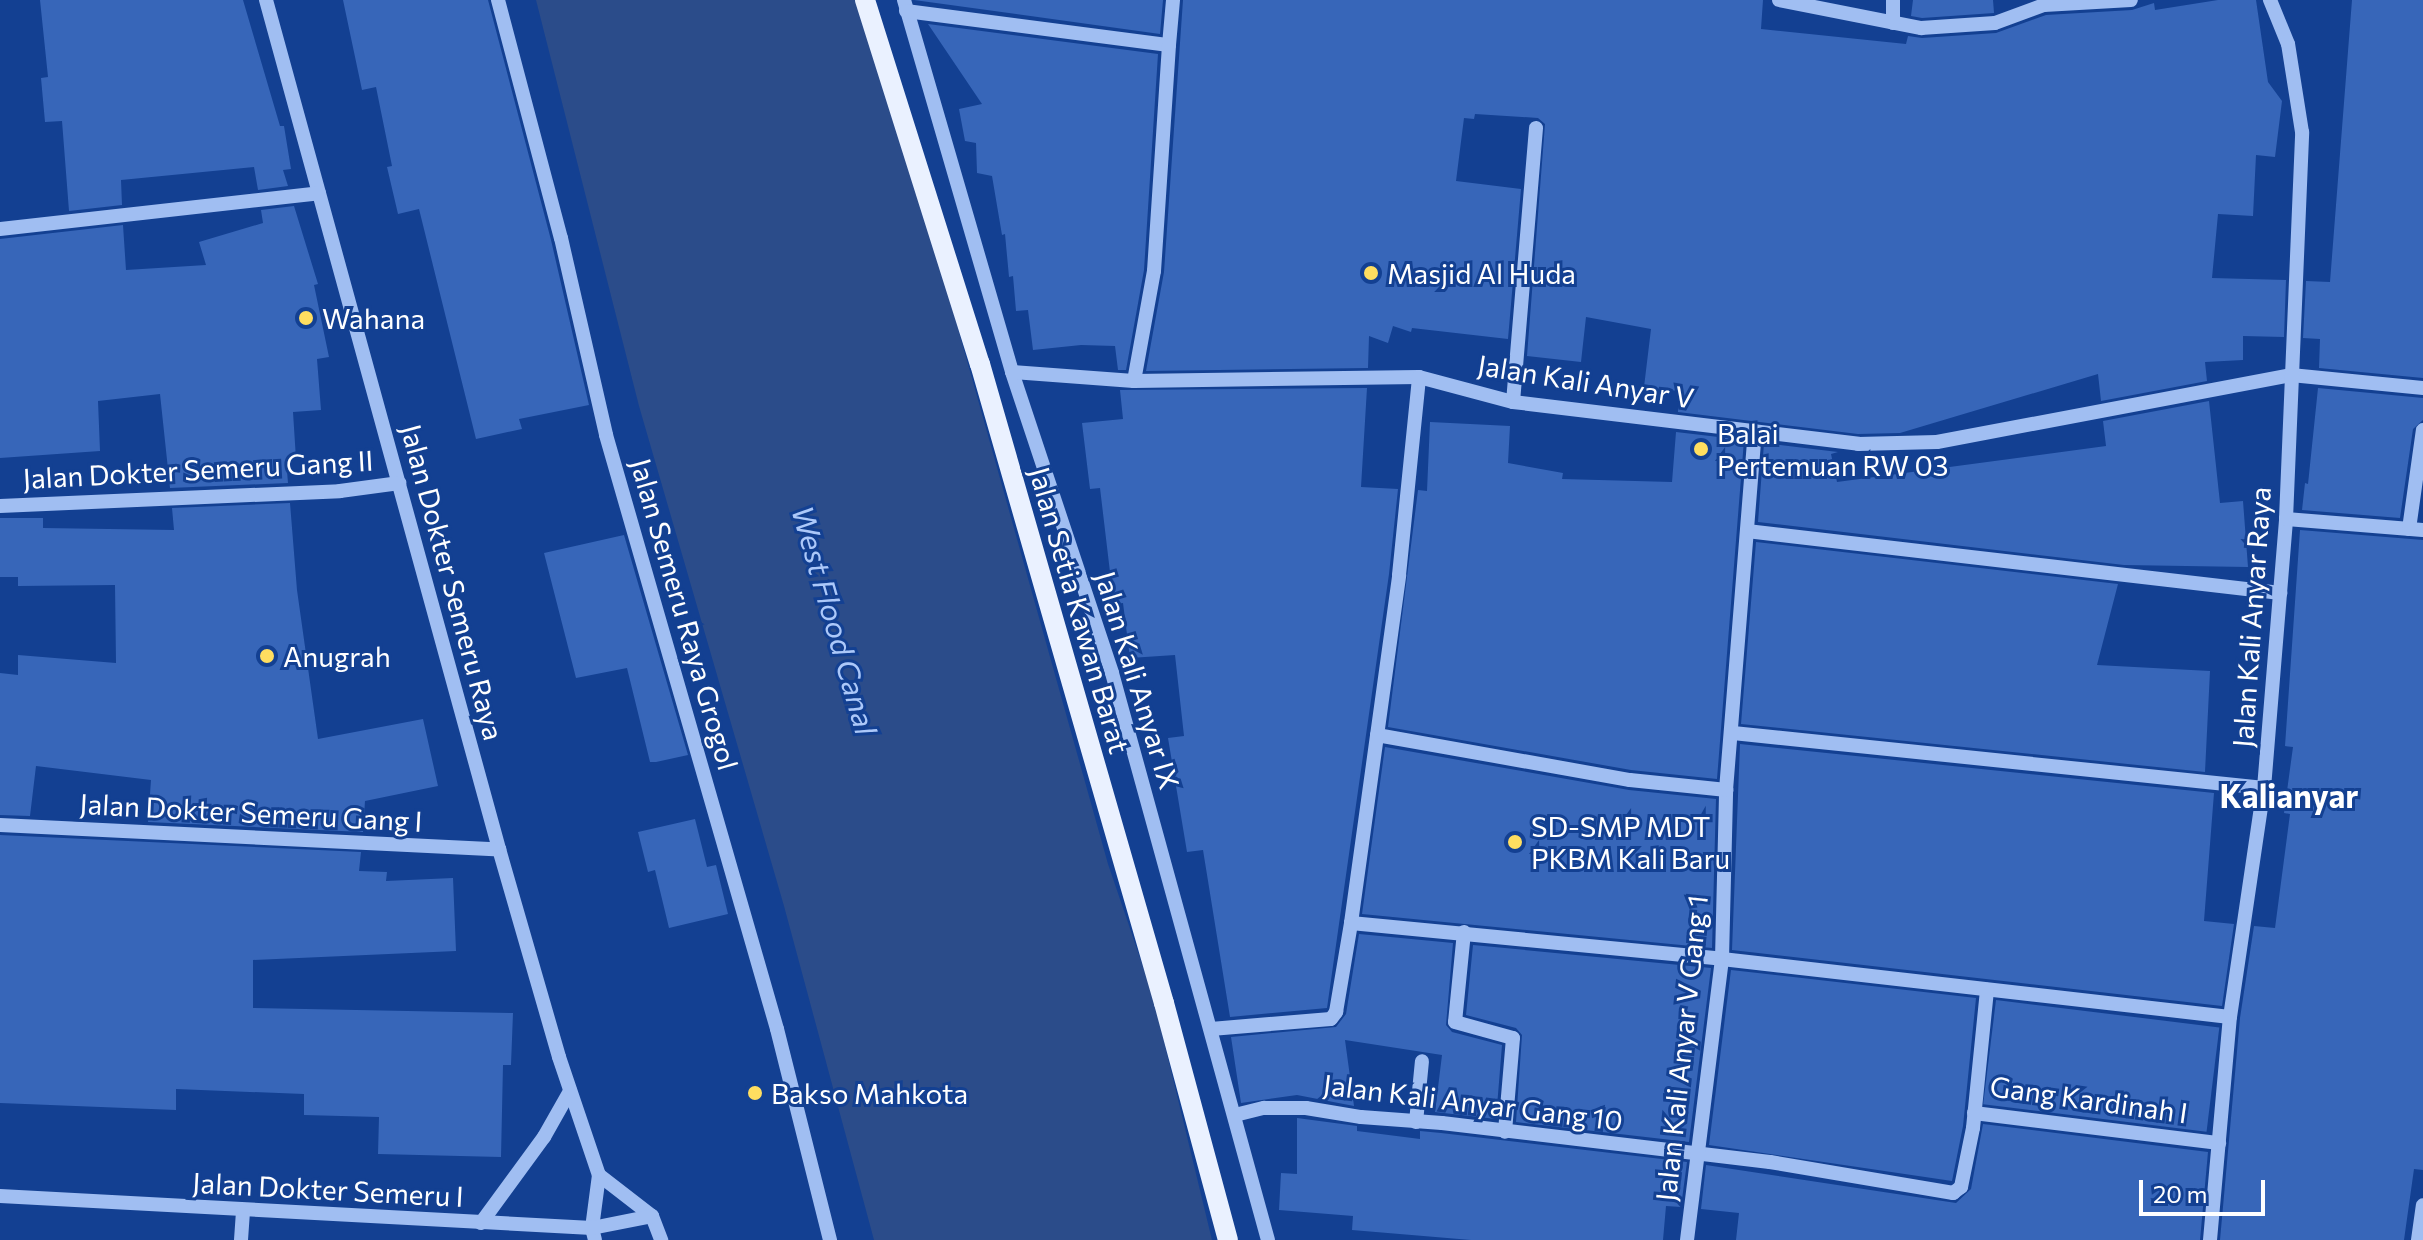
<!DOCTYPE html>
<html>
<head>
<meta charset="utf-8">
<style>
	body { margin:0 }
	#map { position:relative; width:2423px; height:1240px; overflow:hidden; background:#134092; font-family:Commissioner,sans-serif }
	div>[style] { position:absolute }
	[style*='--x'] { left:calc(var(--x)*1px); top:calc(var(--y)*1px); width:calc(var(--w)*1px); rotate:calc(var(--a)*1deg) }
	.water>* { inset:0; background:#2b4c8a }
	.building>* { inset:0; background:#3766b9; transform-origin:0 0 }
	.minor>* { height:14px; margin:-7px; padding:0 7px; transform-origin:7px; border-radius:7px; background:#a0bef2 }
	.major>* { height:20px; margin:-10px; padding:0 10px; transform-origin:10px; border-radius:10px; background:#eaf1ff }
	.dots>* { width:22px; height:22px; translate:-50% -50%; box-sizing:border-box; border:4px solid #134092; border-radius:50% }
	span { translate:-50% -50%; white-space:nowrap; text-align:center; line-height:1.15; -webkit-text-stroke:6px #134092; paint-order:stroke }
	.poi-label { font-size:28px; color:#fff }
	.left { translate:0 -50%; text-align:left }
	.street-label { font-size:28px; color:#fff }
	.water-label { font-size:30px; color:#acc8f9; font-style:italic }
	.quarter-label { font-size:32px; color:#fff; font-weight:700 }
	.scale { position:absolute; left:2139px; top:1180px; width:126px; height:36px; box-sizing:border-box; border:4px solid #fff; border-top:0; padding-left:10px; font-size:24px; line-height:28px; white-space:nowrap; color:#fff; -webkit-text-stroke:6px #134092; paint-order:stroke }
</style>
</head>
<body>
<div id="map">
	<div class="water">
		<i style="clip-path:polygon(536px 0,861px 0,938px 257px,1108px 864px,1153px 996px,1212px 1240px,874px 1240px,784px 906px,639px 406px)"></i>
	</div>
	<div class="building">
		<i style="clip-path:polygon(40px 0,243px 0,280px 126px,284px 126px,291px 169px,283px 170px,288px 186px,258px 190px,254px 167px,121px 180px,122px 205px,69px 211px,62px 121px,45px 122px,41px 78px,48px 77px)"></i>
		<i style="clip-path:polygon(343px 0,488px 0,551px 240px,589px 405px,519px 419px,522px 429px,476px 439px,419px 209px,398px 214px,387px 167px,392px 166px,376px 87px,362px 90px)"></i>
		<i style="clip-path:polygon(914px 0,1163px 0,1160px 34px)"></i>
		<i style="clip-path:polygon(1183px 0,1763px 0,1761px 29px,1906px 44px,1908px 36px,1922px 38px,1996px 33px,2046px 15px,2132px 10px,2154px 3px,2155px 10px,2218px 0,2256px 0,2268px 82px,2282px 101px,2275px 157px,2256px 155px,2253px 216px,2218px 214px,2212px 278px,2286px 280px,2284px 337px,2243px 336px,2243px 360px,2205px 362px,2207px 381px,2101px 401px,2098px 374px,1900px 433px,1858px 434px,1678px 412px,1679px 391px,1644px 387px,1651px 329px,1586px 317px,1581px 362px,1527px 356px,1545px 124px,1538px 118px,1475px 114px,1474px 119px,1464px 118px,1456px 181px,1521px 189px,1508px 339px,1412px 328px,1411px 332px,1393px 326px,1388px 343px,1369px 336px,1368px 368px,1146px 371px,1164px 272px)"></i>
		<i style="clip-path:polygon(1913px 0,1993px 0,1994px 13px,1922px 18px,1911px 16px)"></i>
		<i style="clip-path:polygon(2352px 0,2423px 0,2423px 378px,2319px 368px,2320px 339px,2303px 338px,2306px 281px,2330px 282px)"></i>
		<i style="clip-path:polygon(928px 24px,1158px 54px,1144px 270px,1126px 370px,1118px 370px,1115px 346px,1081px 345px,1033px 350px,1028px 310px,1016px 311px,1013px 276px,1009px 277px,1005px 234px,1002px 235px,992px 176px,977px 173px,976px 143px,965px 141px,959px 109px,982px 104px)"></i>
		<i style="clip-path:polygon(294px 206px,318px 284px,314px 285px,329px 357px,317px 359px,321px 410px,293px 412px,296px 459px,286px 459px,288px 483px,170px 488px,160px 394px,98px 401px,100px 451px,0 458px,0 239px,123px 225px,126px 270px,206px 265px,199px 242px,263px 223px,261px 210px)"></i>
		<i style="clip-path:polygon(1367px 388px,1361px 487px,1398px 489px,1389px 574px,1327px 1008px,1230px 1017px,1203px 850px,1187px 852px,1168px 738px,1184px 736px,1175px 655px,1130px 658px,1123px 603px,1108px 605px,1105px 572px,1110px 572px,1100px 488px,1090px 489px,1082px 423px,1123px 419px,1120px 390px)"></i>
		<i style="clip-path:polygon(2318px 388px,2423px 398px,2423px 420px,2413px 429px,2400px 518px,2302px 510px,2305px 483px,2308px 484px)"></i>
		<i style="clip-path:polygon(2209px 401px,2220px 503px,2243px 501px,2248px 567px,2124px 565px,1758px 522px,1764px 443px,1838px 452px,1831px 454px,1837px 482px,2106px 446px,2103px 421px)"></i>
		<i style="clip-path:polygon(1430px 422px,1510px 426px,1508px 463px,1563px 473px,1562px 479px,1672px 482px,1676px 432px,1744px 440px,1717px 779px,1631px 770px,1388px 727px,1418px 490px,1427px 491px)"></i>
		<i style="clip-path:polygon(290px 503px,297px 590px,318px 739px,423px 719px,438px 786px,365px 801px,363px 832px,148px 822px,151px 780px,36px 766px,30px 816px,0 815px,0 673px,18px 675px,18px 655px,116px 663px,115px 585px,18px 586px,18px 577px,0 577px,0 518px,43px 518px,43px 528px,174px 530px,172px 508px)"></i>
		<i style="clip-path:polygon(2300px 530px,2423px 540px,2423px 1170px,2414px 1169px,2404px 1240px,2220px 1240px,2240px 1018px,2254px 926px,2275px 928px,2290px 814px,2284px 813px,2293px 747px,2285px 746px)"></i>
		<i style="clip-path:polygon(624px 535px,688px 755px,656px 762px,650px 762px,627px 668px,576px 678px,544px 553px)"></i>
		<i style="clip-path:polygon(1756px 542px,2118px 584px,2097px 665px,2210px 671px,2205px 772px,1741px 724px)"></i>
		<i style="clip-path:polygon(1740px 744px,2214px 793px,2204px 921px,2234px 924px,2222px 1006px,1732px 950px)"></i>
		<i style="clip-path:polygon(1385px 747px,1629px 790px,1716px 799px,1712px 948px,1362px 914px)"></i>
		<i style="clip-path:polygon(695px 819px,707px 867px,716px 865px,728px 914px,669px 928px,655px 870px,648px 872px,638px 832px)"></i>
		<i style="clip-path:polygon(0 835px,361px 852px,359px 871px,387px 872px,386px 881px,453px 878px,456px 951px,253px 960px,253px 1008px,513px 1013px,511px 1065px,503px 1065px,501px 1157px,378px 1154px,379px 1117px,304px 1115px,304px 1094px,176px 1089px,176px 1110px,0 1103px)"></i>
		<i style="clip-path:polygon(1359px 934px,1453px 943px,1446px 1025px,1452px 1032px,1502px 1045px,1496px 1119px,1435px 1112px,1442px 1055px,1345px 1040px,1354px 1106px,1297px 1095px,1241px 1103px,1231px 1037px,1336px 1027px,1346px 1014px)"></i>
		<i style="clip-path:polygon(1473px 945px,1711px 968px,1689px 1142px,1516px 1122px,1522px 1035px,1516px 1028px,1466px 1015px)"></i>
		<i style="clip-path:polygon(1731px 970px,1976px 998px,1963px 1126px,1952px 1181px,1709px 1145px)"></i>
		<i style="left:1996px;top:1000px;width:225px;height:105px;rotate:7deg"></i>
		<i style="clip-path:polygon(1297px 1118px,1357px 1126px,1357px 1131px,1420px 1139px,1420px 1131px,1441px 1133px,1687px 1162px,1681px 1207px,1666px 1206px,1663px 1240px,1471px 1240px,1352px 1230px,1353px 1216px,1279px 1210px,1281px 1173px,1297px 1174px)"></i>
		<i style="clip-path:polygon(1983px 1124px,2208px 1152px,2200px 1240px,1736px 1240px,1739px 1213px,1701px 1209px,1706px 1165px,1956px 1203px,1971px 1189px)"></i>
	</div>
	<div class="minor">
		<i style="--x:266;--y:0;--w:880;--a:74.65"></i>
		<i style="--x:499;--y:849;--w:216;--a:73.9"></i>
		<i style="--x:559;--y:1057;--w:125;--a:71.3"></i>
		<i style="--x:599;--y:1175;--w:53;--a:97.5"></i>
		<i style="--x:592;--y:1228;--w:12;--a:76"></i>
		<i style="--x:498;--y:0;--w:246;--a:75.2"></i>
		<i style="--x:561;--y:238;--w:202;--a:77.1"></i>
		<i style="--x:606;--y:435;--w:618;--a:73.94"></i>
		<i style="--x:777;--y:1029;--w:218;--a:75.9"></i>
		<i style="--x:904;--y:0;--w:387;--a:73.8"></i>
		<i style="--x:1012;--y:372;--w:317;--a:71.6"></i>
		<i style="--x:1112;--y:673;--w:588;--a:74.62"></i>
		<i style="--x:1779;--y:0;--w:145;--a:11.2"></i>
		<i style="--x:1921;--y:28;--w:74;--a:-3.9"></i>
		<i style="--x:1995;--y:23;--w:52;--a:-20.2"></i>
		<i style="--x:2044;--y:5;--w:87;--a:-3.3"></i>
		<i style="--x:906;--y:11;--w:265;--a:7.4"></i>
		<i style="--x:1169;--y:45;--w:45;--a:-84.9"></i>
		<i style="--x:1893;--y:23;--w:23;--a:-90"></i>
		<i style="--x:0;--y:229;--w:321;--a:-6.4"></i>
		<i style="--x:1012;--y:372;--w:122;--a:4.2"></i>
		<i style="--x:1134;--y:381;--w:285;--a:-0.8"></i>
		<i style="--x:1419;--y:377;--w:97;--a:14.9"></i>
		<i style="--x:1513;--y:402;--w:348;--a:6.9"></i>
		<i style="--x:1858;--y:444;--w:79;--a:-1.5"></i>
		<i style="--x:1937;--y:442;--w:360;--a:-10.7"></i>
		<i style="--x:2291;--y:375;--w:133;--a:5.6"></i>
		<i style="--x:1134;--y:381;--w:112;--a:-79.7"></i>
		<i style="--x:1154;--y:271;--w:226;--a:-86.2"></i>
		<i style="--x:1513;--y:402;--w:275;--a:-85.2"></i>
		<i style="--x:0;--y:506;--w:340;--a:-2.5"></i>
		<i style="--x:340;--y:491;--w:60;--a:-7.7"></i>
		<i style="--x:2286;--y:519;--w:137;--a:4.6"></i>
		<i style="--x:2409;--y:529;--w:100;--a:-82"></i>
		<i style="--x:1747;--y:531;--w:537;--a:6.63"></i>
		<i style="--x:1733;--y:733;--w:534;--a:5.91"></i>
		<i style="--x:1377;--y:735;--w:257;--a:10.1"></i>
		<i style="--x:1630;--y:780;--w:97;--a:5.9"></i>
		<i style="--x:0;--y:825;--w:500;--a:2.8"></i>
		<i style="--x:1351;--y:923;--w:351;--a:-82.1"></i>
		<i style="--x:1399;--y:575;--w:199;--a:-84.2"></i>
		<i style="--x:1464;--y:932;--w:90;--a:95.7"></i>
		<i style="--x:1455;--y:1022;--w:60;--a:15.4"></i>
		<i style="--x:1513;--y:1038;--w:94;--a:94.9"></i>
		<i style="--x:1211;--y:1029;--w:120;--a:-4.8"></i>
		<i style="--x:1331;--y:1019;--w:9;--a:-54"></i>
		<i style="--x:1336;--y:1012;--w:90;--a:-80.4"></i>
		<i style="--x:1351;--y:923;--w:373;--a:5.5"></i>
		<i style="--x:1722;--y:959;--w:511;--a:6.51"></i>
		<i style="--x:1974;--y:1113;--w:247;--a:7"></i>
		<i style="--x:1235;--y:1115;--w:30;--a:-14"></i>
		<i style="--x:1264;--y:1108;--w:42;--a:0"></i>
		<i style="--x:1306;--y:1108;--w:56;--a:9.3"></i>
		<i style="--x:1361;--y:1117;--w:81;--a:4.2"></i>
		<i style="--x:1442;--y:1123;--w:330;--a:6.8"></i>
		<i style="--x:1770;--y:1162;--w:186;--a:9.6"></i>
		<i style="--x:1953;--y:1193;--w:10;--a:-37"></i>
		<i style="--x:1961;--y:1187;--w:60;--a:-78.5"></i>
		<i style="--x:1973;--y:1128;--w:139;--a:-84.2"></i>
		<i style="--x:1416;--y:1122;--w:61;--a:-84.4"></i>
		<i style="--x:599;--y:1175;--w:67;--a:37.7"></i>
		<i style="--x:652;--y:1216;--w:26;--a:69"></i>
		<i style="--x:0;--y:1196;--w:593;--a:3.09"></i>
		<i style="--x:592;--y:1228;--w:61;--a:-11.3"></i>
		<i style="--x:481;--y:1223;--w:107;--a:-53.8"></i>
		<i style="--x:544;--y:1137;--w:53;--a:-60.5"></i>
		<i style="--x:241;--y:1240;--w:29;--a:-86"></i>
		<i style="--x:1687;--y:1240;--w:283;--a:-82.9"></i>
		<i style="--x:1722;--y:959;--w:169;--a:-88.6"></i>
		<i style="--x:1726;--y:790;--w:360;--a:-85.4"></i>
		<i style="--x:2210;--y:1240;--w:224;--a:-84.9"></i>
		<i style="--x:2230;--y:1017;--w:232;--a:-81.6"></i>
		<i style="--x:2264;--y:788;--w:270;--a:-85.3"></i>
		<i style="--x:2286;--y:519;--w:387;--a:-87.6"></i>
		<i style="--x:2302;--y:132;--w:89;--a:-99"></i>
		<i style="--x:2288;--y:44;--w:48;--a:-112.2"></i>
		<i style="--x:2418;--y:1240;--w:35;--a:-82"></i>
	</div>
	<div class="major">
		<i style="--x:865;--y:0;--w:382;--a:72.5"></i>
		<i style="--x:980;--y:364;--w:665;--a:73.94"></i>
		<i style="--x:1164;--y:1003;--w:245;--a:74.9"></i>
	</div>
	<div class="dots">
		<i style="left:1371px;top:273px;background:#ffde60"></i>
		<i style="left:306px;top:318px;background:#ffde60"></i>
		<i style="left:1701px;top:449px;background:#ffde60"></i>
		<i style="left:267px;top:656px;background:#ffde60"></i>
		<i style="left:1515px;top:842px;background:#ffde60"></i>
		<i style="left:755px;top:1093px;background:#ffde60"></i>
	</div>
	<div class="poi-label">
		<span class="left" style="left:1387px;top:273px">Masjid Al Huda</span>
		<span class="left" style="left:322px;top:318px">Wahana</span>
		<span class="left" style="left:1717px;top:449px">Balai<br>Pertemuan RW 03</span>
		<span class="left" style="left:283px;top:656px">Anugrah</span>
		<span class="left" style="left:1531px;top:842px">SD-SMP MDT<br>PKBM Kali Baru</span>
		<span class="left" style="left:771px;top:1093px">Bakso Mahkota</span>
	</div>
	<div class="street-label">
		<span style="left:1586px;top:381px;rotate:9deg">Jalan Kali Anyar V</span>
		<span style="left:198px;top:469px;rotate:-3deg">Jalan Dokter Semeru Gang II</span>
		<span style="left:453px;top:582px;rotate:75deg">Jalan Dokter Semeru Raya</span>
		<span style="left:1080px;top:610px;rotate:74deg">Jalan Setia Kawan Barat</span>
		<span style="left:685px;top:614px;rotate:74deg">Jalan Semeru Raya Grogol</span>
		<span style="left:2251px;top:617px;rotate:-86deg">Jalan Kali Anyar Raya</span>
		<span style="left:1138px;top:680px;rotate:73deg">Jalan Kali Anyar IX</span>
		<span style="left:251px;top:812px;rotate:3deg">Jalan Dokter Semeru Gang I</span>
		<span style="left:1681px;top:1048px;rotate:-84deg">Jalan Kali Anyar V Gang 1</span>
		<span style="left:2089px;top:1099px;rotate:8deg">Gang Kardinah I</span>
		<span style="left:1473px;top:1102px;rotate:7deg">Jalan Kali Anyar Gang 10</span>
		<span style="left:328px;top:1189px;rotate:3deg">Jalan Dokter Semeru I</span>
	</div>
	<div class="water-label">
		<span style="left:835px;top:620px;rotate:74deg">West Flood Canal</span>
	</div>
	<div class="quarter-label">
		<span style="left:2289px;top:795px">Kalianyar</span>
	</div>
	<div class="scale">20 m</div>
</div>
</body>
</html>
